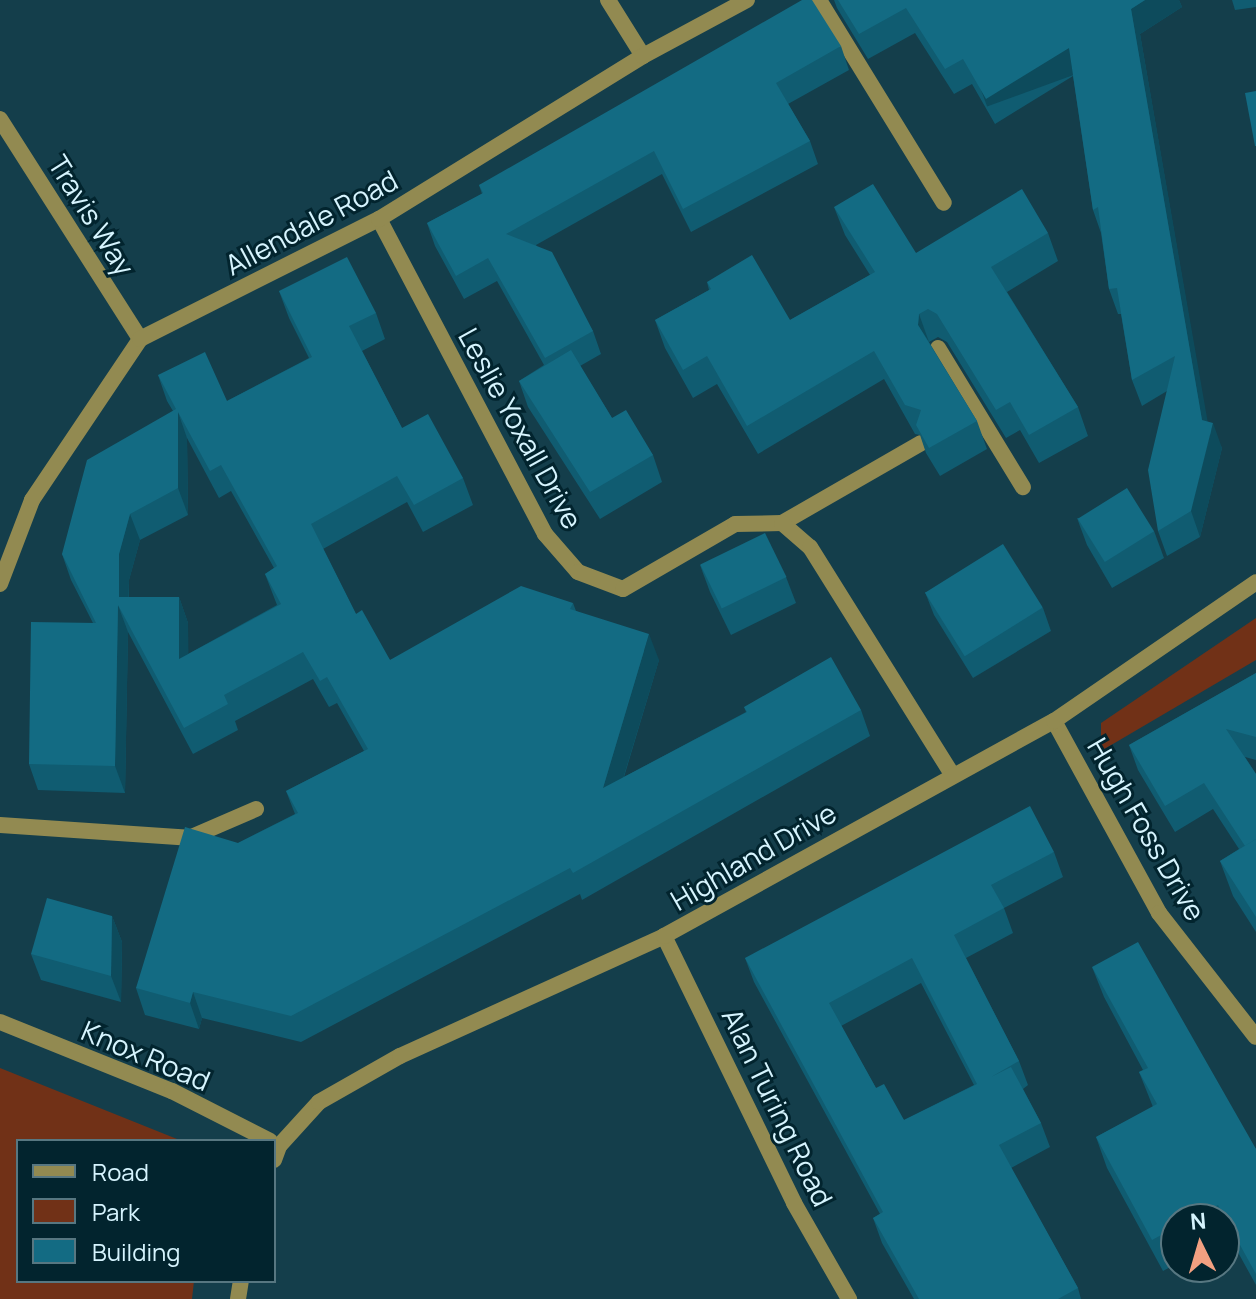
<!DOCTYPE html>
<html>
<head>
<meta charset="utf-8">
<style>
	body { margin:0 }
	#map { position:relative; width:1256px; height:1299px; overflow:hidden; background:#143e4b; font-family:Manrope,sans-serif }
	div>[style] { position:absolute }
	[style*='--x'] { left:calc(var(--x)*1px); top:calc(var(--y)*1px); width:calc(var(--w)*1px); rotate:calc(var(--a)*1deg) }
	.green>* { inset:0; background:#713117 }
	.lane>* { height:16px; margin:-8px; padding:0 8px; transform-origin:8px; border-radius:8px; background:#928a51 }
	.street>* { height:16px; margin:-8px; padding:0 8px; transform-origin:8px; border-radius:8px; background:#928a51 }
	.wall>* { inset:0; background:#105c71 }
	.shaded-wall>* { inset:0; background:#0d4b5c; transform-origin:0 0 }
	.building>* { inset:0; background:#136b83; transform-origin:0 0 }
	span { translate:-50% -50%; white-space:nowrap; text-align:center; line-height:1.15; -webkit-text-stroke:6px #02242e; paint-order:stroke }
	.street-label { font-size:28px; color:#d6f4fe }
	.legend { position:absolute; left:16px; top:1139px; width:260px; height:144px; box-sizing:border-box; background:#02242e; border:2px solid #577781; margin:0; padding:10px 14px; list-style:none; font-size:24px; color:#d6f4fe }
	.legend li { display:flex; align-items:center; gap:16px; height:40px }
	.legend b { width:40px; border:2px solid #577781 }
	.north { position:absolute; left:1160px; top:1203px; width:80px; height:80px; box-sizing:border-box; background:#02242e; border:2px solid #577781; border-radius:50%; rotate:355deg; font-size:22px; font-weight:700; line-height:32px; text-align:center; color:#d6f4fe }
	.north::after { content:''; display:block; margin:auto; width:28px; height:36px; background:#f2a081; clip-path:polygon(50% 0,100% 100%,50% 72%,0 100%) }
</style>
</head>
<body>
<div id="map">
	<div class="green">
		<i style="clip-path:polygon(1256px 618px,1256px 660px,1101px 751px,1101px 723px)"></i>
		<i style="clip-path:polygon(0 1068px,182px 1141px,18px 1141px,18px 1281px,194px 1281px,192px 1299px,0 1299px)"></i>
	</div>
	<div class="lane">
		<i style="--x:819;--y:0;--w:238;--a:58.4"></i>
		<i style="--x:938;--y:348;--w:163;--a:58.6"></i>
		<i style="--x:782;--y:523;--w:160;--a:-29.9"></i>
		<i style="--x:0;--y:825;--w:189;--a:3.9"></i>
		<i style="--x:189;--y:838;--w:73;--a:-23.4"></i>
	</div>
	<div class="street">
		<i style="--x:608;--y:0;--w:66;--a:58"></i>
		<i style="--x:0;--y:119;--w:261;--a:57.5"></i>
		<i style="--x:379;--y:219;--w:356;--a:62.2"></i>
		<i style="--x:545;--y:534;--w:50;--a:49"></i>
		<i style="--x:578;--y:572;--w:48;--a:20.7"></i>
		<i style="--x:623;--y:589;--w:129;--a:-30.1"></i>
		<i style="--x:735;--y:524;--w:47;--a:-1.2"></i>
		<i style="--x:782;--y:523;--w:37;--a:41"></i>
		<i style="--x:810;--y:547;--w:268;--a:58"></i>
		<i style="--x:0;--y:584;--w:90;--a:-69.1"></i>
		<i style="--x:32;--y:500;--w:194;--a:-56.1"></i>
		<i style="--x:140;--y:339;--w:267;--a:-26.7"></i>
		<i style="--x:379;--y:219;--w:310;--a:-31.7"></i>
		<i style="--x:643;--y:56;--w:118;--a:-28.3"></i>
		<i style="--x:1054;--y:721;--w:219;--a:61.3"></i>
		<i style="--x:1159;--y:913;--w:157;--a:52"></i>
		<i style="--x:664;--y:936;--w:297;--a:64"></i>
		<i style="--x:794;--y:1203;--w:111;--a:60.2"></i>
		<i style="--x:0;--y:1022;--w:185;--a:21.9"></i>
		<i style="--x:172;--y:1091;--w:110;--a:27"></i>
		<i style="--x:274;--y:1160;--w:15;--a:-70"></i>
		<i style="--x:279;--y:1146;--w:59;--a:-47.7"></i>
		<i style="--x:319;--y:1102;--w:93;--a:-29.6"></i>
		<i style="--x:400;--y:1056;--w:290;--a:-24.4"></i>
		<i style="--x:664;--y:936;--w:445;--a:-28.9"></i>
		<i style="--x:1054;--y:721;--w:245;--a:-34.5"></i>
		<i style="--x:238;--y:1299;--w:18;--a:-81"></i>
	</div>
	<div class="wall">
		<i style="clip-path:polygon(834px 0,1179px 0,1182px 7px,1140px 34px,1207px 422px,1222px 448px,1200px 537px,1167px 556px,1158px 531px,1167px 391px,1142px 406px,1132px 380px,1121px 314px,1118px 314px,1109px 289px,1101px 233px,1093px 210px,1073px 76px,995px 124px,972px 84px,954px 94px,915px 33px,868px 59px,837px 8px)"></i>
		<i style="clip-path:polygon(1232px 0,1256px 0,1256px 7px,1235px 10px)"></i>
		<i style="clip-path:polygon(841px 46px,849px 70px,788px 104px,810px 141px,818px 164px,691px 232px,662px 174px,536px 245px,593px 331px,601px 354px,580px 366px,612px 418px,653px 455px,662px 482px,600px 519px,528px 407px,519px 381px,544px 365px,497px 281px,464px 299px,435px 246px,427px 223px,482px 194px,479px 185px)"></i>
		<i style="clip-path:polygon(834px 207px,916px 253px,1048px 233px,1058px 261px,1007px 292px,1078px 407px,1088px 436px,1039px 463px,1020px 430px,1006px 438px,947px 342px,938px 337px,929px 342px,977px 421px,987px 449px,940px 476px,926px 453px,920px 435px,915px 434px,884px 379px,758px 454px,717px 384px,693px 398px,665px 348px,655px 320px,709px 290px,707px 282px,790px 320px,870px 275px,845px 235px)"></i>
		<i style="clip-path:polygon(evenodd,279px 291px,376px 313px,385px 339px,362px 351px,402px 428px,463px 478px,473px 505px,423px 532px,407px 502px,323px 549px,356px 614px,390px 660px,573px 603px,576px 611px,659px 660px,624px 777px,746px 712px,744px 707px,861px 710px,870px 736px,582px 900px,580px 894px,301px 1042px,202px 1018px,199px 1029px,145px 1015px,136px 988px,238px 843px,295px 814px,286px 791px,364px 751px,337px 703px,329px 707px,313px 679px,235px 721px,238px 730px,193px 754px,128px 632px,125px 793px,38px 790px,29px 764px,93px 623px,71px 580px,62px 554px,173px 411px,167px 401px,158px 375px,227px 401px,309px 358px,289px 318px,279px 291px,187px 438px,219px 498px,231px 491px,274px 568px,265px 574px,277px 605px,188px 654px,188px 623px,179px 597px,129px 597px,129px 580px,140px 540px,188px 515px,187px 438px)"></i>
		<i style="clip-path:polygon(1077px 518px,1154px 531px,1164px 558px,1112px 588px,1087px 545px)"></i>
		<i style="clip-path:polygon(700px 565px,786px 577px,796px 603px,731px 635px,710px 592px)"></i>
		<i style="clip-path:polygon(925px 592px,1043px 608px,1051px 631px,973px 678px,934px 615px)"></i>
		<i style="clip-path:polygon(1256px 673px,1256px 760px,1245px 757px,1256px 774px,1256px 932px,1233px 896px,1220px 861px,1239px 849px,1213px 809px,1175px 832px,1138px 770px,1129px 745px)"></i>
		<i style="clip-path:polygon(evenodd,1054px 852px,1063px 877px,1004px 908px,1013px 933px,966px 958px,1019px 1061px,1028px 1085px,1023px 1089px,1041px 1123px,1050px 1147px,1011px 1168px,1078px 1288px,1081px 1299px,914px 1299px,882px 1243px,873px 1218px,880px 1214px,754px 982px,745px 958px,1054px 852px,921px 983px,974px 1085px,904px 1120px,876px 1088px,841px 1026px,921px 983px)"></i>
		<i style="clip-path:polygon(112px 916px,122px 942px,121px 1002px,41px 980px,31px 954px)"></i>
		<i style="clip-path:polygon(1092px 967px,1256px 1149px,1256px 1285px,1229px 1236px,1224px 1238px,1224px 1219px,1176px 1219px,1176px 1264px,1163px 1271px,1107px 1168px,1096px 1137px,1153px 1107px,1139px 1072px,1143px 1070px,1104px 997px)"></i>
	</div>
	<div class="shaded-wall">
		<i style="clip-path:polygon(1145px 0,1179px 0,1182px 7px,1140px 34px,1210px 435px,1213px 423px,1222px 448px,1200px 537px,1191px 511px,1202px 420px,1131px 9px)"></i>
		<i style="left:1069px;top:48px;width:27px;height:97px;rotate:70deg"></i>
		<i style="clip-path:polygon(919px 314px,929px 342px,918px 325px)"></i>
		<i style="clip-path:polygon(178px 412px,187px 438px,188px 515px,178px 488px)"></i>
		<i style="clip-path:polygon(130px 514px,140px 540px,129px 580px,128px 623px,119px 597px,119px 554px)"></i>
		<i style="clip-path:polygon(179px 597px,188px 623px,189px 686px,179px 659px)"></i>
		<i style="clip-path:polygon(118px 605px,128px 632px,125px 793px,115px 766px)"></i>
		<i style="clip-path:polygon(649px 634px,659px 660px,612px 815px,603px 788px)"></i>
		<i style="clip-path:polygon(112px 916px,122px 942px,121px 1002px,111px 976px)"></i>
		<i style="clip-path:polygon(193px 992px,202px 1018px,199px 1029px,190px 1003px)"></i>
	</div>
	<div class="building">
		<i style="clip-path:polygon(802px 0,812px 0,841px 46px,776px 83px,810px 141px,683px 209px,654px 151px,506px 234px,552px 252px,593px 331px,545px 358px,488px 258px,456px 276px,427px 223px,483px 193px,479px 185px)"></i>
		<i style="clip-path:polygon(838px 0,1145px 0,1131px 9px,1202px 420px,1213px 423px,1191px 511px,1158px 531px,1148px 470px,1175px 356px,1132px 380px,1117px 288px,1109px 289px,1098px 207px,1093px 210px,1069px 48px,986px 99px,963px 59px,945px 69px,906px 8px,859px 34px)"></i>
		<i style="clip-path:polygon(1256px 91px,1256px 146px,1255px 146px,1245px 93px)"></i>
		<i style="clip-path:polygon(873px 184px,916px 253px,1022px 189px,1048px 233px,991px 267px,1078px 407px,1029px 435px,1010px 402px,996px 410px,937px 314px,928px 309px,919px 314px,918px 325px,977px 421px,929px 448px,916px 425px,921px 410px,905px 405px,874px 351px,747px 426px,707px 356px,683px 370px,655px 320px,711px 289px,707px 282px,752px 255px,790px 320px,875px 272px,834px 207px)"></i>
		<i style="clip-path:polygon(evenodd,347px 257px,376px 313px,349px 326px,402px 428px,428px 414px,463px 478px,414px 505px,397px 476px,311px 524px,356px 614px,362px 610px,390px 660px,521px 586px,573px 603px,570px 609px,649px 634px,603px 788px,747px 712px,744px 707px,831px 657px,861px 710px,573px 873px,570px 868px,291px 1016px,193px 992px,190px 1003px,136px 988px,185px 827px,238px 843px,298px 813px,286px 791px,368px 749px,327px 677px,320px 681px,303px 652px,224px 695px,228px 704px,184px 728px,118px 605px,115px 766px,29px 764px,31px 622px,96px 623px,62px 554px,87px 460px,176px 409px,158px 375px,205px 352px,227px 401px,312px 357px,279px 291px,347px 257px,178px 412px,210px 471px,221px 465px,277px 566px,265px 574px,281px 604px,179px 659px,179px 597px,119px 597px,119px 554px,130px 514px,178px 488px,178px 412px)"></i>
		<i style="clip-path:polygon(571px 350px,612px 418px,626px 410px,653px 455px,590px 492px,519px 381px)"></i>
		<i style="left:1127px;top:488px;width:51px;height:58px;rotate:58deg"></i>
		<i style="left:765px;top:533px;width:49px;height:72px;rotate:64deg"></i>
		<i style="left:1003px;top:544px;width:75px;height:92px;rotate:58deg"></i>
		<i style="clip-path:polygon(1256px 673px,1256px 737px,1226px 729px,1256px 774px,1256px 839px,1245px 846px,1204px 783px,1165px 806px,1129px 745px)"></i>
		<i style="clip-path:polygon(evenodd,1030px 806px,1054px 852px,991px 885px,1004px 908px,954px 935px,1019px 1061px,991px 1077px,1011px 1067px,1041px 1123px,999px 1145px,1078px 1288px,1058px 1299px,919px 1299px,873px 1218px,883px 1212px,745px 958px,1030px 806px,912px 958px,977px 1084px,904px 1120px,884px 1084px,876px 1088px,829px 1003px,912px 958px)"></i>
		<i style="clip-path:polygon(1256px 839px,1256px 917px,1220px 861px)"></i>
		<i style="clip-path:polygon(47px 898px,112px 916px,111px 976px,31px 954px)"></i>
		<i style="clip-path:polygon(1138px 942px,1256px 1149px,1256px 1274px,1218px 1205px,1192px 1219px,1176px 1219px,1176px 1227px,1152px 1240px,1096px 1137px,1157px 1104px,1139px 1072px,1148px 1068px,1092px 967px)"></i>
	</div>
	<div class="street-label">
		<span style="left:92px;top:215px;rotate:58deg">Travis Way</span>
		<span style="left:311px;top:222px;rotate:-28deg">Allendale Road</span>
		<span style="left:521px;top:428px;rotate:61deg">Leslie Yoxall Drive</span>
		<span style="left:1147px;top:829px;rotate:60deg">Hugh Foss Drive</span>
		<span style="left:753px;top:856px;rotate:-30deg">Highland Drive</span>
		<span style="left:146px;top:1055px;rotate:23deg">Knox Road</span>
		<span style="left:778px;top:1107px;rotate:64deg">Alan Turing Road</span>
	</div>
	<ul class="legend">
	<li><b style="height:10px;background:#928a51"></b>Road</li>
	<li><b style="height:22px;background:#713117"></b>Park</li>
	<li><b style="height:22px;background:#136b83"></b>Building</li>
	</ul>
	<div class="north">N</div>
</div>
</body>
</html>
